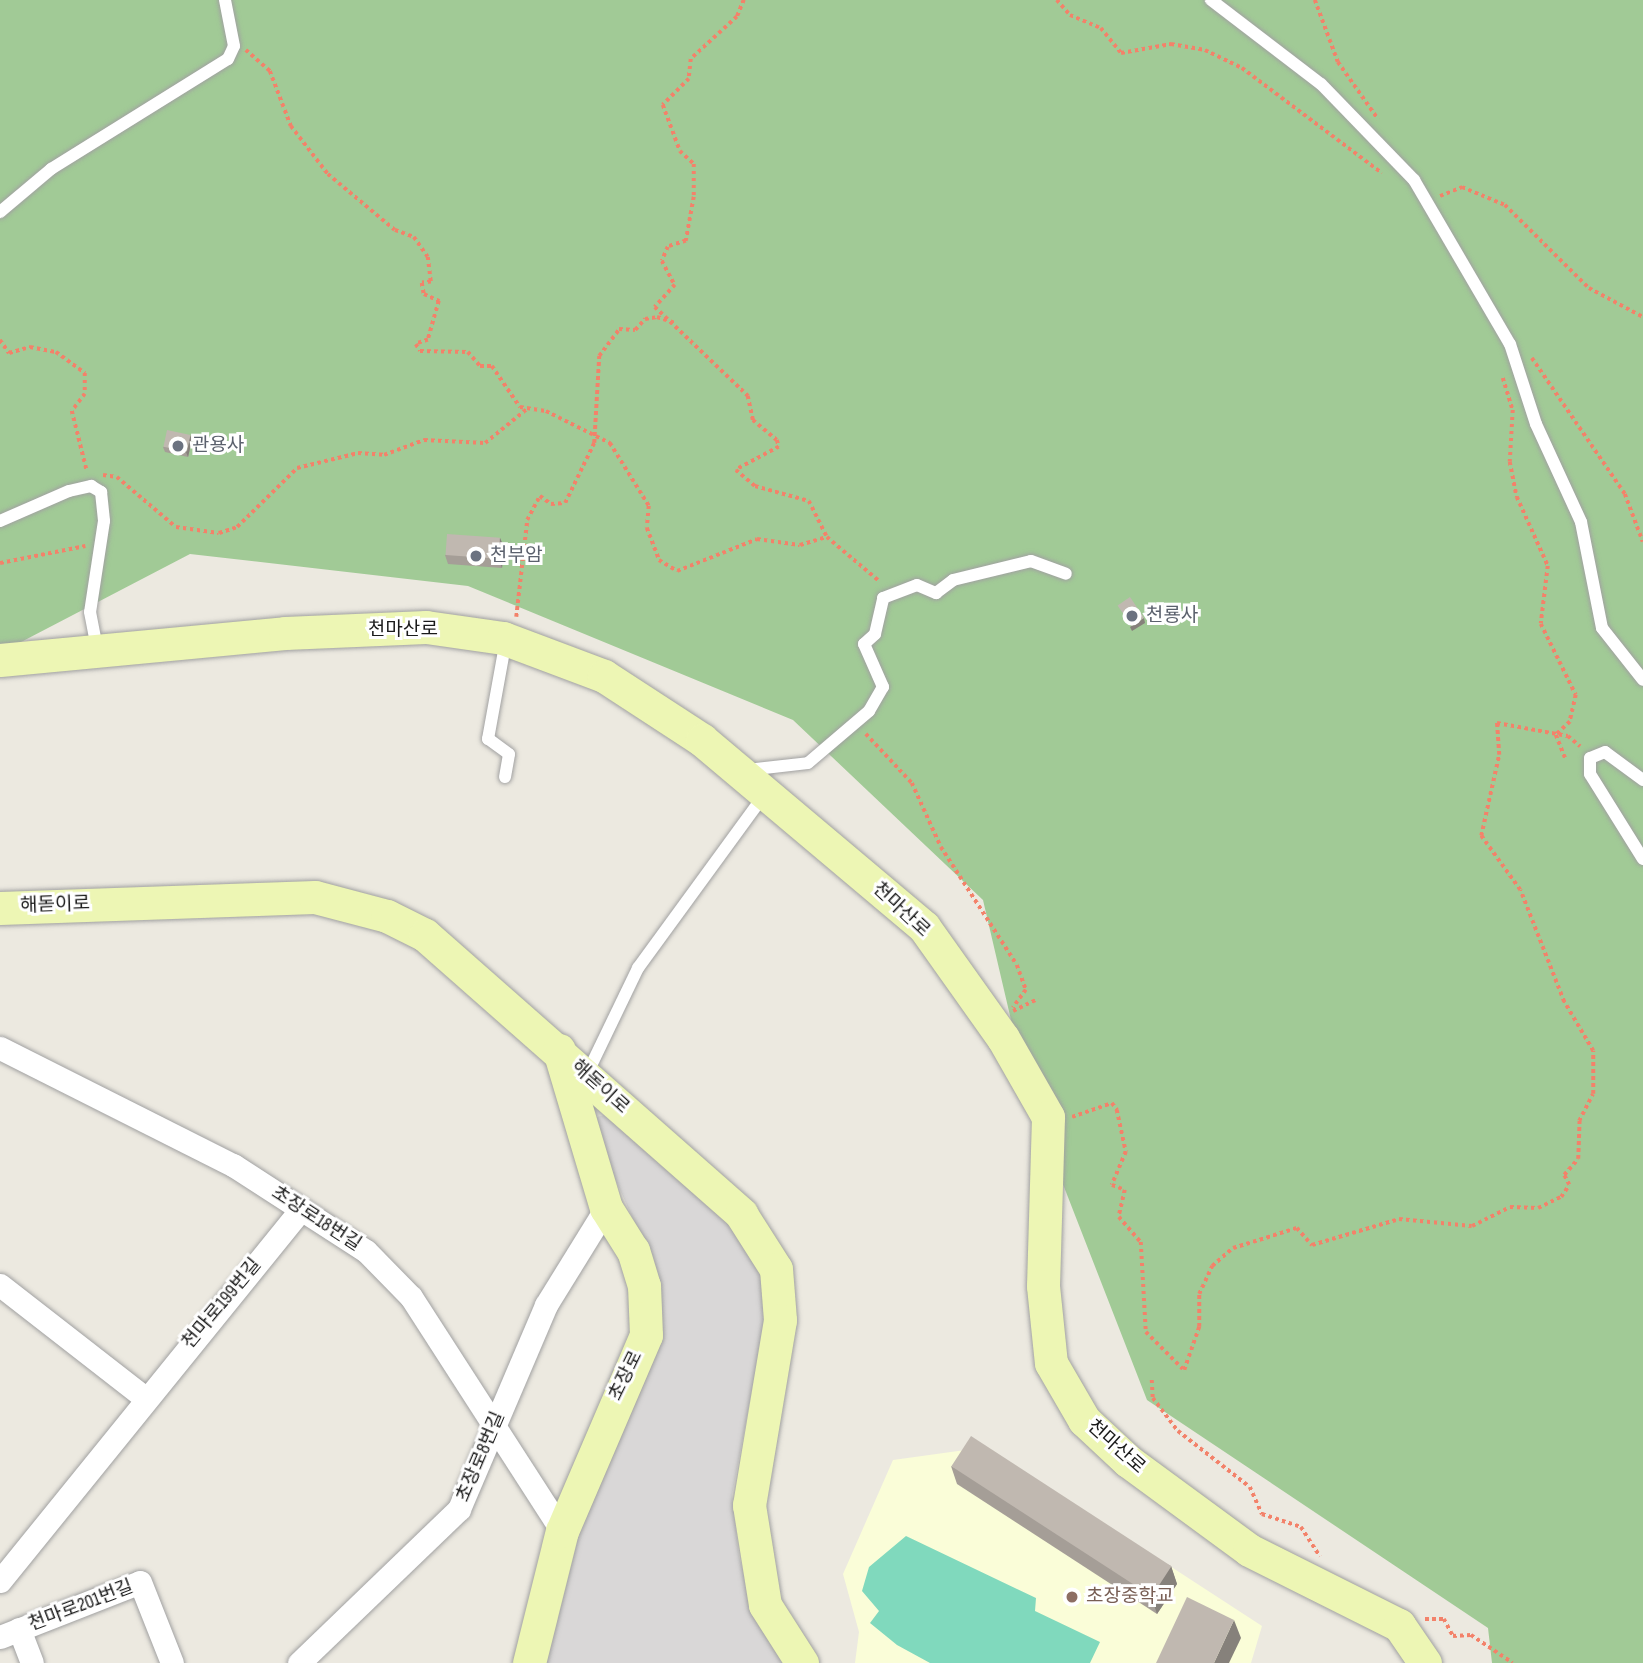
<!DOCTYPE html>
<html>
<head>
<meta charset="utf-8">
<style>
	body { margin:0 }
	#map { position:relative; width:1643px; height:1663px; overflow:hidden; background:#ece9e0; font-family:"Sofia Sans Condensed","Noto Sans KR",sans-serif }
	div>[style] { position:absolute }
	[style*='--x'] { left:calc(var(--x)*1px); top:calc(var(--y)*1px); width:calc(var(--w)*1px); rotate:calc(var(--a)*1deg) }
	.residential>* { inset:0; background:#d9d7d7 }
	.education>* { inset:0; background:#fafdd8 }
	.forest>* { inset:0; background:#a1ca96 }
	.pitch>* { inset:0; background:#80d9bd }
	.path>* { height:3.5px; margin-top:-1.75px; transform-origin:0; background:repeating-linear-gradient(90deg,#f3826a 0 3.5px,transparent 0 7px) }
	.roads { filter:drop-shadow(0 0 2px #a1a1a1) drop-shadow(0 0 2px #a1a1a1) }
	.lane>* { height:12px; margin:-6px; padding:0 6px; transform-origin:6px; border-radius:6px; background:#fff }
	.street>* { height:23px; margin:-11.5px; padding:0 11.5px; transform-origin:11.5px; border-radius:11.5px; background:#fff }
	.secondary>* { height:33px; margin:-16.5px; padding:0 16.5px; transform-origin:16.5px; border-radius:16.5px; background:#edf6b4 }
	.wall>* { inset:0; background:#a59e97 }
	.shaded-wall>* { inset:0; background:#86817b }
	.building>* { inset:0; background:#c0b8b0; transform-origin:0 0 }
	.dots>* { width:19px; height:19px; translate:-50% -50%; box-sizing:border-box; border:4px solid #fff; border-radius:50% }
	span { translate:-50% -50%; white-space:nowrap; text-align:center; line-height:1.15; -webkit-text-stroke:6px #fff; paint-order:stroke }
	.worship-label { font-size:19px; color:#5b616d }
	.left { translate:0 -50%; text-align:left }
	.street-label { font-size:19px; color:#1a1a1a }
	.education-label { font-size:19px; color:#785e54 }
</style>
</head>
<body>
<div id="map">
	<div class="residential">
		<i style="clip-path:polygon(604px 1115px,750px 1238px,768px 1305px,732px 1495px,739px 1557px,758px 1621px,784px 1663px,542px 1663px,578px 1524px,654px 1345px,662px 1304px,656px 1271px,594px 1131px,591px 1119px)"></i>
	</div>
	<div class="education">
		<i style="clip-path:polygon(987px 1447px,1262px 1626px,1251px 1663px,855px 1663px,859px 1632px,843px 1574px,893px 1460px)"></i>
	</div>
	<div class="forest">
		<i style="clip-path:polygon(0 0,1643px 0,1643px 1663px,1492px 1663px,1488px 1628px,1147px 1400px,1029px 1097px,983px 900px,793px 720px,468px 586px,190px 554px,0 653px)"></i>
	</div>
	<div class="pitch">
		<i style="clip-path:polygon(906px 1536px,1036px 1598px,1035px 1611px,1100px 1642px,1090px 1663px,930px 1663px,897px 1645px,870px 1623px,879px 1611px,862px 1591px,869px 1567px)"></i>
	</div>
	<div class="path">
		<i style="--x:744;--y:0;--w:18;--a:112"></i>
		<i style="--x:737;--y:17;--w:62;--a:137.6"></i>
		<i style="--x:691;--y:59;--w:20;--a:96"></i>
		<i style="--x:689;--y:79;--w:37;--a:135"></i>
		<i style="--x:663;--y:105;--w:49;--a:69.7"></i>
		<i style="--x:680;--y:151;--w:19;--a:43"></i>
		<i style="--x:694;--y:164;--w:33;--a:90"></i>
		<i style="--x:694;--y:197;--w:45;--a:100.3"></i>
		<i style="--x:686;--y:241;--w:19;--a:162"></i>
		<i style="--x:668;--y:247;--w:15;--a:113"></i>
		<i style="--x:662;--y:261;--w:27;--a:62"></i>
		<i style="--x:675;--y:285;--w:30;--a:132"></i>
		<i style="--x:655;--y:307;--w:129;--a:43.7"></i>
		<i style="--x:748;--y:396;--w:25;--a:78"></i>
		<i style="--x:753;--y:420;--w:31;--a:40"></i>
		<i style="--x:777;--y:440;--w:7;--a:74"></i>
		<i style="--x:779;--y:447;--w:49;--a:151.9"></i>
		<i style="--x:736;--y:470;--w:25;--a:40"></i>
		<i style="--x:755;--y:486;--w:56;--a:15.5"></i>
		<i style="--x:809;--y:501;--w:40;--a:63.4"></i>
		<i style="--x:827;--y:537;--w:68;--a:40.2"></i>
		<i style="--x:1057;--y:0;--w:20;--a:49"></i>
		<i style="--x:1070;--y:15;--w:34;--a:23"></i>
		<i style="--x:1101;--y:28;--w:32;--a:51"></i>
		<i style="--x:1121;--y:53;--w:51;--a:-10.2"></i>
		<i style="--x:1171;--y:44;--w:35;--a:10"></i>
		<i style="--x:1205;--y:50;--w:41;--a:25.9"></i>
		<i style="--x:1242;--y:68;--w:175;--a:36.9"></i>
		<i style="--x:1315;--y:0;--w:66;--a:69.6"></i>
		<i style="--x:1338;--y:62;--w:70;--a:54.9"></i>
		<i style="--x:246;--y:50;--w:32;--a:41"></i>
		<i style="--x:270;--y:71;--w:59;--a:69.1"></i>
		<i style="--x:291;--y:126;--w:61;--a:52.4"></i>
		<i style="--x:328;--y:174;--w:87;--a:39.9"></i>
		<i style="--x:395;--y:230;--w:20;--a:20"></i>
		<i style="--x:414;--y:237;--w:24;--a:55"></i>
		<i style="--x:428;--y:257;--w:25;--a:83"></i>
		<i style="--x:431;--y:282;--w:9;--a:174"></i>
		<i style="--x:422;--y:283;--w:11;--a:80"></i>
		<i style="--x:424;--y:294;--w:17;--a:25"></i>
		<i style="--x:439;--y:301;--w:41;--a:105.8"></i>
		<i style="--x:428;--y:340;--w:13;--a:162"></i>
		<i style="--x:416;--y:344;--w:8;--a:60"></i>
		<i style="--x:420;--y:351;--w:48;--a:1.2"></i>
		<i style="--x:468;--y:352;--w:18;--a:49"></i>
		<i style="--x:480;--y:366;--w:12;--a:0"></i>
		<i style="--x:492;--y:366;--w:50;--a:55.7"></i>
		<i style="--x:520;--y:407;--w:26;--a:9"></i>
		<i style="--x:546;--y:411;--w:72;--a:26.6"></i>
		<i style="--x:610;--y:443;--w:74;--a:58.2"></i>
		<i style="--x:649;--y:506;--w:22;--a:95"></i>
		<i style="--x:647;--y:528;--w:34;--a:69"></i>
		<i style="--x:659;--y:560;--w:21;--a:31"></i>
		<i style="--x:677;--y:571;--w:86;--a:-21.8"></i>
		<i style="--x:757;--y:539;--w:43;--a:7.9"></i>
		<i style="--x:800;--y:545;--w:28;--a:-17"></i>
		<i style="--x:1440;--y:196;--w:24;--a:-22"></i>
		<i style="--x:1462;--y:187;--w:47;--a:22.7"></i>
		<i style="--x:1505;--y:205;--w:118;--a:44.7"></i>
		<i style="--x:1589;--y:288;--w:61;--a:28.2"></i>
		<i style="--x:0;--y:340;--w:16;--a:55"></i>
		<i style="--x:9;--y:353;--w:22;--a:-16"></i>
		<i style="--x:30;--y:347;--w:26;--a:11"></i>
		<i style="--x:56;--y:352;--w:36;--a:36"></i>
		<i style="--x:85;--y:373;--w:21;--a:90"></i>
		<i style="--x:85;--y:394;--w:21;--a:127"></i>
		<i style="--x:72;--y:411;--w:62;--a:76"></i>
		<i style="--x:1532;--y:358;--w:165;--a:55.6"></i>
		<i style="--x:1625;--y:494;--w:51;--a:69.4"></i>
		<i style="--x:1503;--y:378;--w:34;--a:73"></i>
		<i style="--x:1513;--y:410;--w:52;--a:93.3"></i>
		<i style="--x:1510;--y:462;--w:36;--a:79"></i>
		<i style="--x:1517;--y:497;--w:76;--a:65.8"></i>
		<i style="--x:1548;--y:566;--w:58;--a:96.9"></i>
		<i style="--x:1541;--y:624;--w:79;--a:63.8"></i>
		<i style="--x:1576;--y:695;--w:28;--a:103"></i>
		<i style="--x:1570;--y:722;--w:19;--a:137"></i>
		<i style="--x:1556;--y:735;--w:27;--a:68"></i>
		<i style="--x:103;--y:475;--w:14;--a:8"></i>
		<i style="--x:117;--y:477;--w:77;--a:40.3"></i>
		<i style="--x:176;--y:527;--w:43;--a:7.9"></i>
		<i style="--x:219;--y:533;--w:19;--a:-18"></i>
		<i style="--x:237;--y:527;--w:84;--a:-44.5"></i>
		<i style="--x:297;--y:468;--w:63;--a:-13.8"></i>
		<i style="--x:358;--y:453;--w:26;--a:4"></i>
		<i style="--x:384;--y:455;--w:43;--a:-20.6"></i>
		<i style="--x:424;--y:440;--w:61;--a:2.8"></i>
		<i style="--x:485;--y:443;--w:55;--a:-39.1"></i>
		<i style="--x:0;--y:563;--w:87;--a:-11.3"></i>
		<i style="--x:516;--y:617;--w:98;--a:-83.5"></i>
		<i style="--x:527;--y:520;--w:27;--a:-62"></i>
		<i style="--x:540;--y:496;--w:14;--a:36"></i>
		<i style="--x:551;--y:504;--w:14;--a:-4"></i>
		<i style="--x:565;--y:503;--w:67;--a:-64.2"></i>
		<i style="--x:594;--y:443;--w:87;--a:-86.7"></i>
		<i style="--x:599;--y:356;--w:34;--a:-53"></i>
		<i style="--x:619;--y:329;--w:16;--a:4"></i>
		<i style="--x:635;--y:330;--w:15;--a:-48"></i>
		<i style="--x:645;--y:319;--w:12;--a:-9"></i>
		<i style="--x:657;--y:317;--w:19;--a:18"></i>
		<i style="--x:866;--y:734;--w:67;--a:46.8"></i>
		<i style="--x:912;--y:783;--w:70;--a:65.6"></i>
		<i style="--x:941;--y:847;--w:140;--a:57.2"></i>
		<i style="--x:1017;--y:965;--w:27;--a:70"></i>
		<i style="--x:1026;--y:990;--w:22;--a:126"></i>
		<i style="--x:1013;--y:1011;--w:28;--a:-26"></i>
		<i style="--x:1072;--y:1117;--w:42;--a:-19.3"></i>
		<i style="--x:1112;--y:1103;--w:9;--a:54"></i>
		<i style="--x:1117;--y:1110;--w:43;--a:77.9"></i>
		<i style="--x:1126;--y:1152;--w:36;--a:113"></i>
		<i style="--x:1112;--y:1185;--w:14;--a:21"></i>
		<i style="--x:1125;--y:1190;--w:28;--a:103"></i>
		<i style="--x:1119;--y:1217;--w:33;--a:49"></i>
		<i style="--x:1141;--y:1242;--w:90;--a:86.8"></i>
		<i style="--x:1146;--y:1332;--w:54;--a:45"></i>
		<i style="--x:1184;--y:1370;--w:46;--a:-70.8"></i>
		<i style="--x:1199;--y:1327;--w:33;--a:-90"></i>
		<i style="--x:1199;--y:1294;--w:31;--a:-65"></i>
		<i style="--x:1212;--y:1266;--w:28;--a:-41"></i>
		<i style="--x:1233;--y:1248;--w:67;--a:-17.4"></i>
		<i style="--x:1297;--y:1228;--w:23;--a:49"></i>
		<i style="--x:1312;--y:1245;--w:91;--a:-16.6"></i>
		<i style="--x:1399;--y:1219;--w:73;--a:5.5"></i>
		<i style="--x:1472;--y:1226;--w:42;--a:-26.6"></i>
		<i style="--x:1510;--y:1207;--w:28;--a:2"></i>
		<i style="--x:1538;--y:1208;--w:25;--a:-26"></i>
		<i style="--x:1561;--y:1197;--w:14;--a:-56"></i>
		<i style="--x:1569;--y:1185;--w:11;--a:-117"></i>
		<i style="--x:1564;--y:1175;--w:21;--a:-49"></i>
		<i style="--x:1578;--y:1159;--w:38;--a:-88"></i>
		<i style="--x:1579;--y:1121;--w:30;--a:-63"></i>
		<i style="--x:1593;--y:1094;--w:43;--a:-90"></i>
		<i style="--x:1593;--y:1051;--w:57;--a:-120.6"></i>
		<i style="--x:1564;--y:1002;--w:120;--a:-111.4"></i>
		<i style="--x:1520;--y:890;--w:67;--a:-125.8"></i>
		<i style="--x:1481;--y:836;--w:83;--a:-77.5"></i>
		<i style="--x:1499;--y:755;--w:32;--a:-94"></i>
		<i style="--x:1497;--y:723;--w:72;--a:10.4"></i>
		<i style="--x:1568;--y:736;--w:16;--a:40"></i>
		<i style="--x:1152;--y:1380;--w:18;--a:87"></i>
		<i style="--x:1153;--y:1398;--w:41;--a:52.9"></i>
		<i style="--x:1178;--y:1431;--w:91;--a:37.9"></i>
		<i style="--x:1250;--y:1487;--w:30;--a:66"></i>
		<i style="--x:1262;--y:1514;--w:41;--a:18.4"></i>
		<i style="--x:1301;--y:1527;--w:35;--a:57"></i>
		<i style="--x:1425;--y:1619;--w:19;--a:0"></i>
		<i style="--x:1444;--y:1619;--w:19;--a:62"></i>
		<i style="--x:1453;--y:1636;--w:18;--a:-3"></i>
		<i style="--x:1471;--y:1635;--w:50;--a:33.7"></i>
	</div>
	<div class="roads">
		<div class="lane">
			<i style="--x:1211;--y:0;--w:138;--a:37.4"></i>
			<i style="--x:1321;--y:84;--w:134;--a:45.9"></i>
			<i style="--x:1414;--y:180;--w:190;--a:59.7"></i>
			<i style="--x:1510;--y:344;--w:84;--a:72"></i>
			<i style="--x:1536;--y:424;--w:108;--a:65.3"></i>
			<i style="--x:1581;--y:522;--w:108;--a:78.8"></i>
			<i style="--x:1602;--y:628;--w:66;--a:51.7"></i>
			<i style="--x:0;--y:212;--w:67;--a:-40.1"></i>
			<i style="--x:51;--y:169;--w:208;--a:-31.9"></i>
			<i style="--x:228;--y:59;--w:14;--a:-65"></i>
			<i style="--x:234;--y:46;--w:47;--a:-101.1"></i>
			<i style="--x:0;--y:521;--w:75;--a:-23.5"></i>
			<i style="--x:69;--y:491;--w:23;--a:-13"></i>
			<i style="--x:91;--y:486;--w:12;--a:31"></i>
			<i style="--x:101;--y:492;--w:29;--a:84"></i>
			<i style="--x:104;--y:521;--w:92;--a:98.7"></i>
			<i style="--x:90;--y:612;--w:38;--a:79"></i>
			<i style="--x:747;--y:770;--w:61;--a:-6.5"></i>
			<i style="--x:808;--y:763;--w:80;--a:-40.4"></i>
			<i style="--x:869;--y:711;--w:28;--a:-60"></i>
			<i style="--x:883;--y:687;--w:47;--a:-113.8"></i>
			<i style="--x:864;--y:644;--w:15;--a:-42"></i>
			<i style="--x:875;--y:634;--w:37;--a:-77"></i>
			<i style="--x:883;--y:598;--w:36;--a:-21"></i>
			<i style="--x:917;--y:585;--w:21;--a:23"></i>
			<i style="--x:936;--y:593;--w:21;--a:-37"></i>
			<i style="--x:953;--y:580;--w:80;--a:-13.7"></i>
			<i style="--x:1031;--y:561;--w:37;--a:20"></i>
			<i style="--x:505;--y:777;--w:23;--a:-80"></i>
			<i style="--x:509;--y:754;--w:26;--a:-144"></i>
			<i style="--x:488;--y:739;--w:101;--a:-79.7"></i>
			<i style="--x:1643;--y:780;--w:47;--a:-143.6"></i>
			<i style="--x:1605;--y:752;--w:16;--a:158"></i>
			<i style="--x:1590;--y:758;--w:16;--a:90"></i>
			<i style="--x:1590;--y:774;--w:100;--a:58.1"></i>
			<i style="--x:587;--y:1074;--w:118;--a:-64.3"></i>
			<i style="--x:638;--y:968;--w:214;--a:-53.9"></i>
		</div>
		<div class="street">
			<i style="--x:0;--y:1048;--w:261;--a:26.7"></i>
			<i style="--x:233;--y:1165;--w:158;--a:32.9"></i>
			<i style="--x:366;--y:1251;--w:64;--a:45.6"></i>
			<i style="--x:411;--y:1297;--w:278;--a:57.2"></i>
			<i style="--x:0;--y:1285;--w:184;--a:37.9"></i>
			<i style="--x:0;--y:1581;--w:476;--a:-51"></i>
			<i style="--x:19;--y:1629;--w:36;--a:69"></i>
			<i style="--x:0;--y:1637;--w:150;--a:-21.4"></i>
			<i style="--x:140;--y:1582;--w:87;--a:68.4"></i>
			<i style="--x:299;--y:1663;--w:222;--a:-43.9"></i>
			<i style="--x:459;--y:1509;--w:222;--a:-66.9"></i>
			<i style="--x:546;--y:1305;--w:114;--a:-58.3"></i>
		</div>
		<div class="secondary">
			<i style="--x:0;--y:660;--w:286;--a:-5.4"></i>
			<i style="--x:285;--y:633;--w:141;--a:-2.4"></i>
			<i style="--x:426;--y:627;--w:78;--a:8.1"></i>
			<i style="--x:503;--y:638;--w:108;--a:20.6"></i>
			<i style="--x:604;--y:676;--w:117;--a:33.1"></i>
			<i style="--x:702;--y:740;--w:290;--a:40.1"></i>
			<i style="--x:924;--y:927;--w:136;--a:54.6"></i>
			<i style="--x:1003;--y:1038;--w:91;--a:60.3"></i>
			<i style="--x:1048;--y:1117;--w:169;--a:91.7"></i>
			<i style="--x:1043;--y:1286;--w:77;--a:84.1"></i>
			<i style="--x:1051;--y:1363;--w:66;--a:59.9"></i>
			<i style="--x:1084;--y:1420;--w:60;--a:43"></i>
			<i style="--x:1128;--y:1461;--w:150;--a:36.3"></i>
			<i style="--x:1249;--y:1550;--w:168;--a:26.6"></i>
			<i style="--x:1399;--y:1625;--w:46;--a:55.6"></i>
			<i style="--x:0;--y:908;--w:315;--a:-2"></i>
			<i style="--x:315;--y:897;--w:74;--a:14.8"></i>
			<i style="--x:387;--y:916;--w:42;--a:26.6"></i>
			<i style="--x:425;--y:935;--w:422;--a:41.4"></i>
			<i style="--x:741;--y:1214;--w:65;--a:57.5"></i>
			<i style="--x:776;--y:1269;--w:51;--a:85.5"></i>
			<i style="--x:780;--y:1320;--w:188;--a:99.5"></i>
			<i style="--x:749;--y:1505;--w:101;--a:80.9"></i>
			<i style="--x:765;--y:1605;--w:69;--a:57.5"></i>
			<i style="--x:529;--y:1663;--w:136;--a:-76"></i>
			<i style="--x:562;--y:1531;--w:213;--a:-66.8"></i>
			<i style="--x:646;--y:1335;--w:49;--a:-92.3"></i>
			<i style="--x:644;--y:1286;--w:37;--a:-107"></i>
			<i style="--x:633;--y:1251;--w:51;--a:-122.1"></i>
			<i style="--x:606;--y:1208;--w:165;--a:-106.6"></i>
		</div>
	</div>
	<div class="wall">
		<i style="clip-path:polygon(190px 435px,192px 440px,188px 457px,165px 452px,163px 447px)"></i>
		<i style="clip-path:polygon(500px 538px,504px 547px,502px 568px,448px 564px,445px 555px)"></i>
		<i style="clip-path:polygon(951px 1466px,1171px 1566px,1177px 1584px,1157px 1614px,957px 1484px)"></i>
	</div>
	<div class="shaded-wall">
		<i style="clip-path:polygon(190px 435px,192px 440px,188px 457px,186px 452px)"></i>
		<i style="clip-path:polygon(500px 538px,504px 547px,502px 568px,499px 559px)"></i>
		<i style="clip-path:polygon(1144px 618px,1145px 623px,1132px 631px,1130px 627px)"></i>
		<i style="clip-path:polygon(1171px 1566px,1177px 1584px,1157px 1614px,1151px 1596px)"></i>
		<i style="clip-path:polygon(1234px 1620px,1241px 1638px,1229px 1663px,1214px 1663px)"></i>
	</div>
	<div class="building">
		<i style="left:167px;top:430px;width:24px;height:17px;rotate:12deg"></i>
		<i style="left:447px;top:534px;width:53px;height:21px;rotate:4deg"></i>
		<i style="left:1130px;top:597px;width:25px;height:15px;rotate:56deg"></i>
		<i style="left:971px;top:1436px;width:239px;height:36px;rotate:33deg"></i>
		<i style="clip-path:polygon(1187px 1597px,1234px 1620px,1214px 1663px,1156px 1663px)"></i>
	</div>
	<div class="dots">
		<i style="left:178px;top:446px;background:#6b7280"></i>
		<i style="left:476px;top:556px;background:#6b7280"></i>
		<i style="left:1132px;top:616px;background:#6b7280"></i>
		<i style="left:1072px;top:1597px;background:#8d6e63"></i>
	</div>
	<div class="worship-label">
		<span class="left" style="left:192px;top:446px">관용사</span>
		<span class="left" style="left:490px;top:556px">천부암</span>
		<span class="left" style="left:1146px;top:616px">천룡사</span>
	</div>
	<div class="street-label">
		<span style="left:403px;top:630px">천마산로</span>
		<span style="left:55px;top:905px;rotate:-2deg">해돋이로</span>
		<span style="left:901px;top:910px;rotate:43deg">천마산로</span>
		<span style="left:600px;top:1087px;rotate:42deg">해돋이로</span>
		<span style="left:316px;top:1219px;rotate:33deg">초장로18번길</span>
		<span style="left:222px;top:1304px;rotate:-50deg">천마로199번길</span>
		<span style="left:626px;top:1376px;rotate:-64deg">초장로</span>
		<span style="left:1116px;top:1447px;rotate:42deg">천마산로</span>
		<span style="left:481px;top:1457px;rotate:-67deg">초장로8번길</span>
		<span style="left:81px;top:1606px;rotate:-21deg">천마로201번길</span>
	</div>
	<div class="education-label">
		<span class="left" style="left:1086px;top:1597px">초장중학교</span>
	</div>
</div>
</body>
</html>
